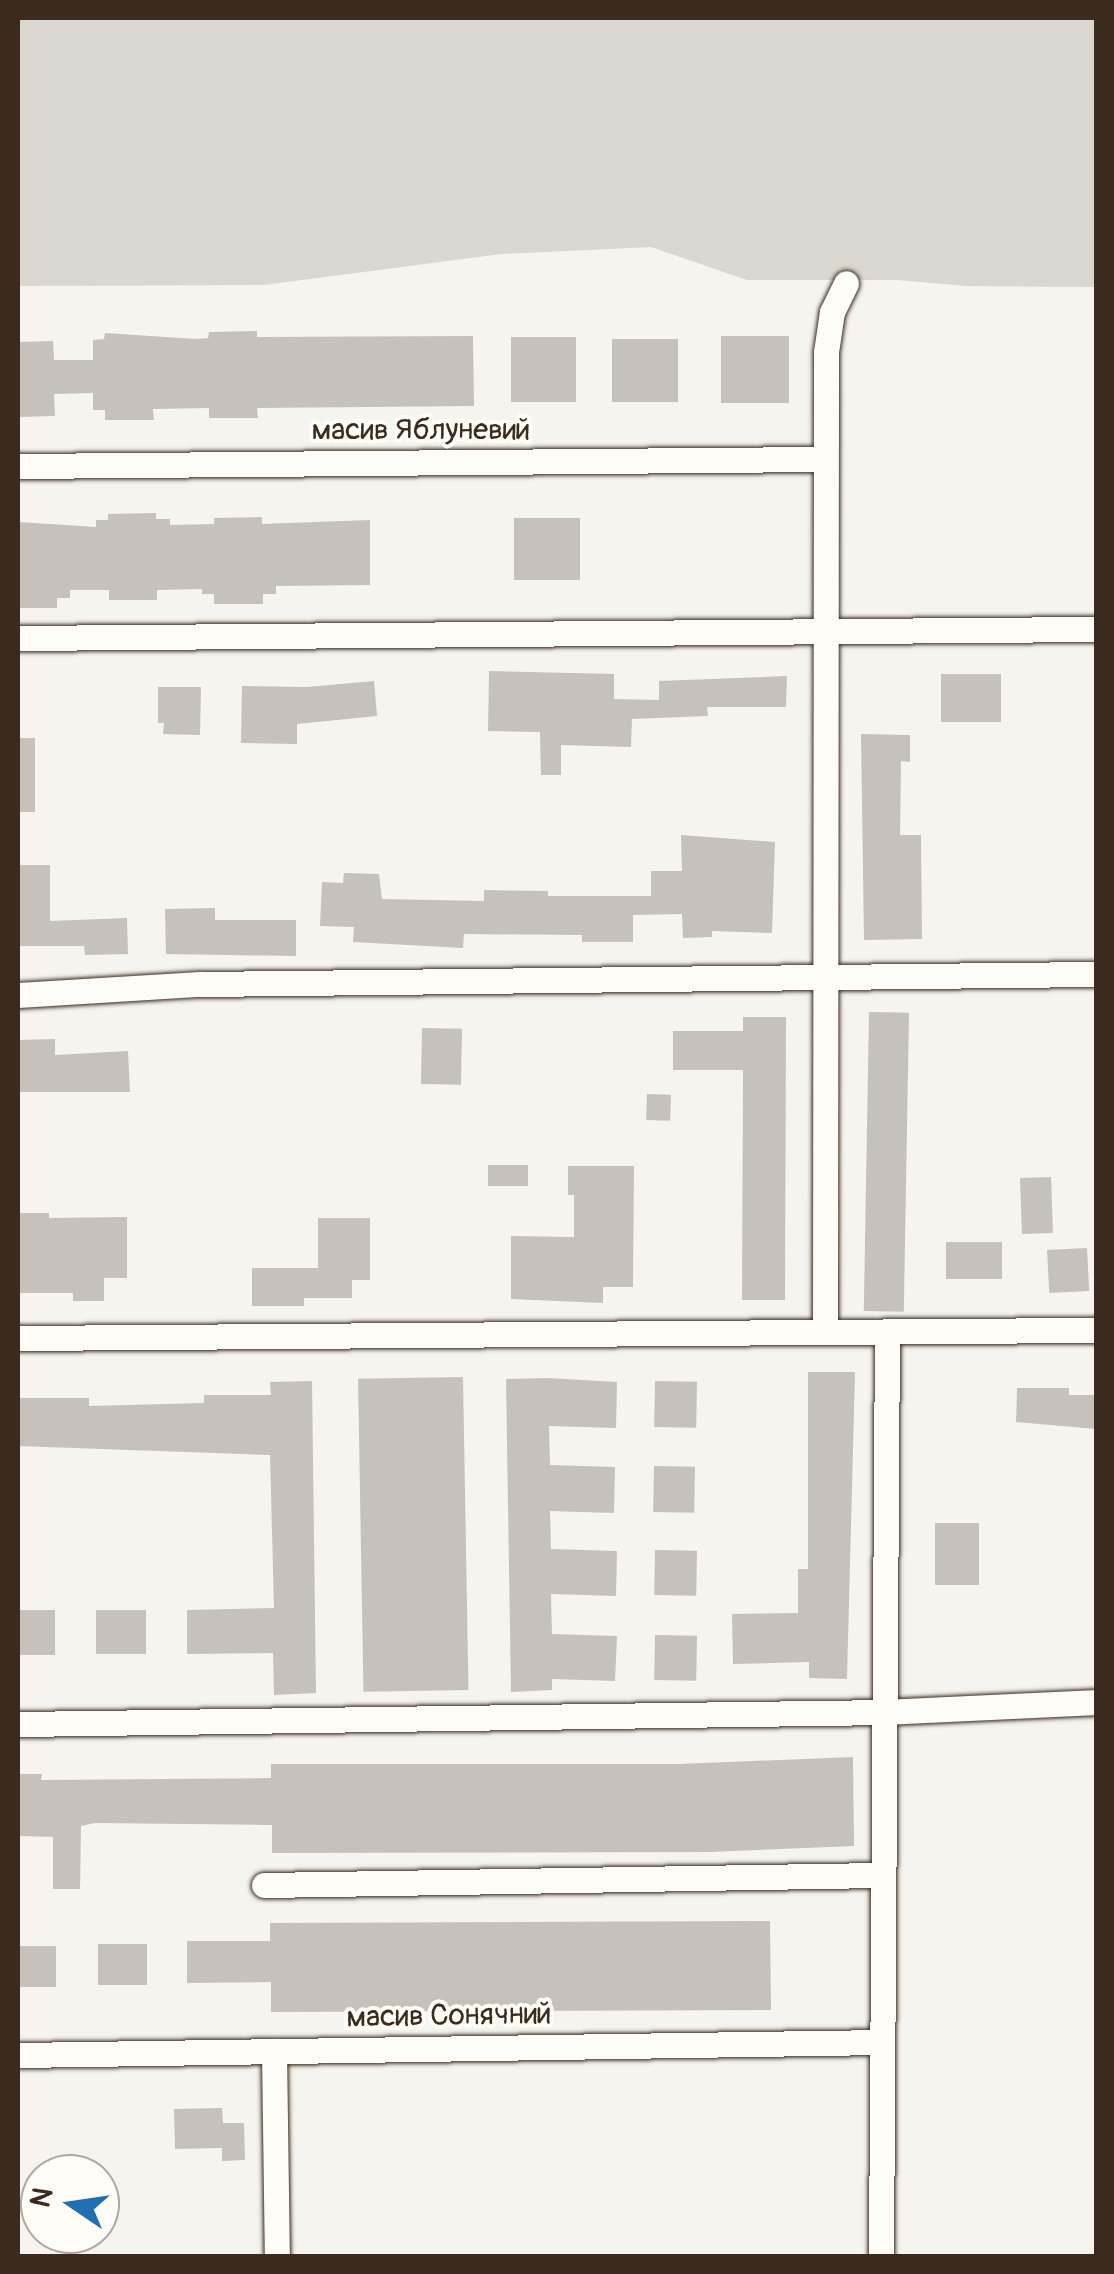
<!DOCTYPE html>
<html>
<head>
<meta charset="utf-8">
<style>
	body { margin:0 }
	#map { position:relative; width:1114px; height:2274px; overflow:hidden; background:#f5f4ee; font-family:Pangolin,sans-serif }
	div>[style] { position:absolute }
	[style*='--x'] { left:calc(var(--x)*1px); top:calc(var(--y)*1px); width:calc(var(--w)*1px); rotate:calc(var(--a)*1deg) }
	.green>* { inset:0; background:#dad6d0 }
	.building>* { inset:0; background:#c7c1bb; transform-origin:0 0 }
	.roads { filter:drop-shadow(0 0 2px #3b2a1e) drop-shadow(0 0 2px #3b2a1e) }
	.minor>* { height:25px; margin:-12.5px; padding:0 12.5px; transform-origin:12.5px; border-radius:12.5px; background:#fdfcf7 }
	span { translate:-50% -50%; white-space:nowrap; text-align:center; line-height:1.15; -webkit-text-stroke:8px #fdfcf7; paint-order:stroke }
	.street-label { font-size:30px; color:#3b2a1e }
	.frame { position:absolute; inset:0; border:20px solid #3b2a1e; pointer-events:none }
	.north { position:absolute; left:20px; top:2154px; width:100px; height:100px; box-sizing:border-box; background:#fdfcf7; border:2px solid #afa8a0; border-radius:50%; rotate:283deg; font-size:28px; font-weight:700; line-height:40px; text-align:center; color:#3b2a1e }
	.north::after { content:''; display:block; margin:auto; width:35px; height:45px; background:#1f6fb2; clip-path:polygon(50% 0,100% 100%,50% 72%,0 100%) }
</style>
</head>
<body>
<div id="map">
	<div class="green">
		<i style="clip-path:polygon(18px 18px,1096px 18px,1096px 287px,967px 286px,896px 280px,747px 280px,651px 247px,501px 254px,264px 285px,18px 286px)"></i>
	</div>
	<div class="building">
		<i style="clip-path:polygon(257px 331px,257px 337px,473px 336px,474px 406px,257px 408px,258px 418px,209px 418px,209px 408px,153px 409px,154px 420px,105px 420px,105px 410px,93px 410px,93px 393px,54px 394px,55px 416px,18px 417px,18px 342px,53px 341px,54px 360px,93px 360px,93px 340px,104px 339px,105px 333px,197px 339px,208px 338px,209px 332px)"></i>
		<i style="left:721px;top:336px;width:68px;height:67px"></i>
		<i style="left:511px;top:337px;width:65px;height:65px"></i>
		<i style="left:612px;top:339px;width:66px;height:63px"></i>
		<i style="clip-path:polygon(156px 513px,156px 519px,170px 519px,170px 525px,214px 524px,214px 518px,262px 517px,262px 524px,370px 520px,370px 585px,276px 586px,276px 594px,263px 594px,263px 604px,214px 604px,214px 594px,202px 594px,202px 589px,157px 590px,157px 600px,109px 600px,109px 590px,70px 590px,70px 598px,57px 598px,57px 608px,18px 608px,18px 522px,96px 527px,96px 520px,108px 520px,108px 514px)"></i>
		<i style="left:580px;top:518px;width:62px;height:66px;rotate:90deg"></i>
		<i style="clip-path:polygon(489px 671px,614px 674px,614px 699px,659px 700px,659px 681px,787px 676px,786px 707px,707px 707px,708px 716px,632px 719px,631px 747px,561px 745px,561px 775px,541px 775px,540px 732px,488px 731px)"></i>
		<i style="left:941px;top:674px;width:60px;height:48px"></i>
		<i style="clip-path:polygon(374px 681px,377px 716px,297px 724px,297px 744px,241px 743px,242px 686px,307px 687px)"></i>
		<i style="clip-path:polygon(158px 687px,201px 687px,200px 735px,163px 734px,164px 723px,158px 723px)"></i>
		<i style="clip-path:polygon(861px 734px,910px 735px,910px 762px,901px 761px,900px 835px,921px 835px,922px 939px,864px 940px)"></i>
		<i style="left:18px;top:738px;width:17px;height:74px"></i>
		<i style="clip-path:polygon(681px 835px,775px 842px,772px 933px,712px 931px,712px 937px,683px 938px,682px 914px,633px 915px,633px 942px,582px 942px,582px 935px,464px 934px,463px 948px,353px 942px,354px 927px,320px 926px,322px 882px,343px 883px,344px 873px,379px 874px,382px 899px,484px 901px,484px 890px,548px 891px,548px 896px,651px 896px,651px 871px,682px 871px)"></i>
		<i style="clip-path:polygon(18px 865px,50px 865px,50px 921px,127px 918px,128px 954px,85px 955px,84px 946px,18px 946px)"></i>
		<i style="clip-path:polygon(215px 908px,215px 920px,296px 920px,296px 956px,166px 954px,165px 909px)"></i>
		<i style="left:869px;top:1012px;width:40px;height:299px;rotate:1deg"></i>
		<i style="clip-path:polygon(743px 1017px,786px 1017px,785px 1300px,742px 1300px,743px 1070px,673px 1070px,673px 1031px,743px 1031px)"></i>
		<i style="left:422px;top:1028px;width:40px;height:56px;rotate:1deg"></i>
		<i style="clip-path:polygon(55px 1039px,55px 1055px,128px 1051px,130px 1092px,18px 1092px,18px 1040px)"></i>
		<i style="left:647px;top:1094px;width:24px;height:26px;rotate:2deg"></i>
		<i style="left:488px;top:1165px;width:40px;height:21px"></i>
		<i style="clip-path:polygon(568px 1166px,634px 1166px,633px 1287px,603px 1287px,603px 1303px,511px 1299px,511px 1236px,574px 1237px,574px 1195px,568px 1195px)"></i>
		<i style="left:1051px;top:1177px;width:56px;height:31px;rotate:88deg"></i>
		<i style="clip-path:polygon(18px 1213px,49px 1213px,49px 1218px,127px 1217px,127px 1278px,104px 1278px,104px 1301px,73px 1301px,73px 1293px,18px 1293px)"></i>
		<i style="clip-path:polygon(318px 1218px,370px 1218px,370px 1280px,352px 1280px,352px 1298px,304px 1298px,304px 1306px,252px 1306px,252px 1268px,318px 1268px)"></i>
		<i style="left:1002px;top:1242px;width:37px;height:56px;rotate:90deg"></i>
		<i style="left:1087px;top:1248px;width:43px;height:40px;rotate:87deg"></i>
		<i style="clip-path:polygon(808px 1372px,855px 1372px,847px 1679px,809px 1678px,809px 1662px,733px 1664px,732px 1614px,798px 1613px,798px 1569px,808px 1569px)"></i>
		<i style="left:463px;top:1377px;width:313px;height:105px;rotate:89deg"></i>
		<i style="clip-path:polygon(548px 1378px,617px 1382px,616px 1428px,549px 1426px,550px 1465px,615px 1467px,614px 1513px,550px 1511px,551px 1549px,617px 1551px,616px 1596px,551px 1594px,552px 1634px,617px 1636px,615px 1681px,552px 1679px,552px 1690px,511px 1692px,506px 1379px)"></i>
		<i style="clip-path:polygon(312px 1381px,316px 1693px,274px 1695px,273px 1653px,187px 1654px,187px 1610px,274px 1608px,270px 1455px,18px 1446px,18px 1398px,89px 1398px,89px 1406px,204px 1403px,204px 1395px,271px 1395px,270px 1382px)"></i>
		<i style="left:655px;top:1381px;width:42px;height:46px;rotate:1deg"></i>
		<i style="clip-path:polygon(1017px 1388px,1069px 1388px,1069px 1395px,1096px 1395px,1096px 1429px,1016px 1422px)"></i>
		<i style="left:654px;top:1466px;width:41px;height:46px;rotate:1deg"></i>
		<i style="left:935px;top:1523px;width:44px;height:62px"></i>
		<i style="left:655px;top:1550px;width:42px;height:45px;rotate:1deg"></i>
		<i style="left:18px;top:1610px;width:37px;height:45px"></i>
		<i style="left:96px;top:1610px;width:50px;height:44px"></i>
		<i style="left:655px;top:1635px;width:42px;height:45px;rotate:1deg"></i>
		<i style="clip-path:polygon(853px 1757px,854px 1846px,709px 1852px,272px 1853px,272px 1825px,95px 1823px,81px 1826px,80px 1889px,53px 1889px,53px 1837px,18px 1836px,18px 1774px,42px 1774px,41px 1780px,271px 1778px,271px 1764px,678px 1764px)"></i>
		<i style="clip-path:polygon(770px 1921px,771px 2010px,271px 2012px,271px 1982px,187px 1983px,187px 1941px,270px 1941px,270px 1923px)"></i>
		<i style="left:98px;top:1944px;width:49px;height:41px"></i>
		<i style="left:18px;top:1946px;width:38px;height:41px"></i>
		<i style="clip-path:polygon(222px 2108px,223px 2123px,244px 2123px,245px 2160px,222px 2161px,222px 2148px,175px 2149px,174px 2109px)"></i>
	</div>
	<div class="roads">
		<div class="minor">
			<i style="--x:18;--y:466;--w:807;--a:-0.5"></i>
			<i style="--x:18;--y:638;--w:1078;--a:-0.48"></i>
			<i style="--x:18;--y:995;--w:182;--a:-3.5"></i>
			<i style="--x:200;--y:984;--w:896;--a:-0.64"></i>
			<i style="--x:825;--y:1332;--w:980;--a:-89.94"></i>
			<i style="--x:826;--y:352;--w:40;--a:-81.5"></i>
			<i style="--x:832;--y:312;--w:32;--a:-64"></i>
			<i style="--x:18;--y:1338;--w:1078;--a:-0.43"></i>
			<i style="--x:18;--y:1724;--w:867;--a:-0.79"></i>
			<i style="--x:885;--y:1712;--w:211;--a:-2.7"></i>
			<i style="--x:264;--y:1885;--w:619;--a:-0.93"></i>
			<i style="--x:274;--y:2051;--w:205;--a:89.2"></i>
			<i style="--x:18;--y:2055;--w:864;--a:-0.86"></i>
			<i style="--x:881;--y:2256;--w:925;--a:-89.63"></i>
		</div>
	</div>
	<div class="street-label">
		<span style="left:421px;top:430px">масив Яблуневий</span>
		<span style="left:449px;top:2016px;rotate:-1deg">масив Сонячний</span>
	</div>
	<div class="frame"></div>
	<div class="north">N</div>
</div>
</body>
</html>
